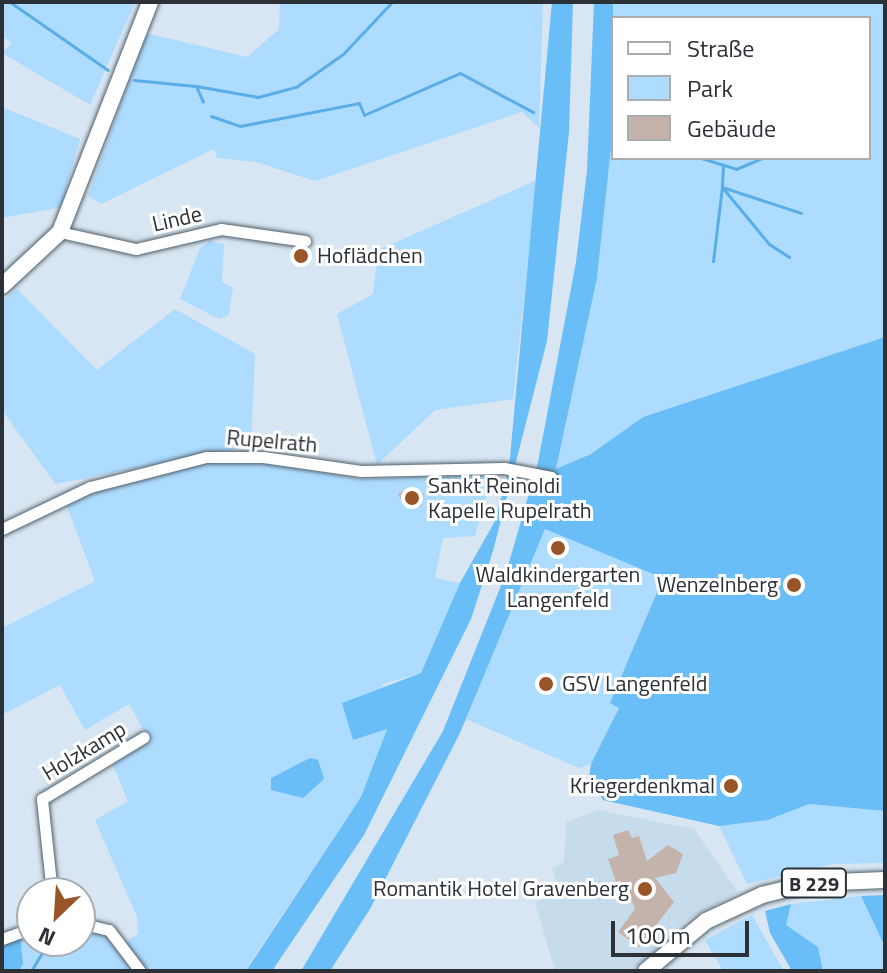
<!DOCTYPE html>
<html>
<head>
<meta charset="utf-8">
<style>
	body { margin:0 }
	#map { position:relative; width:887px; height:973px; overflow:hidden; background:#d7e6f2; font-family:"Titillium Web",sans-serif }
	div>[style] { position:absolute }
	[style*='--x'] { left:calc(var(--x)*1px); top:calc(var(--y)*1px); width:calc(var(--w)*1px); rotate:calc(var(--a)*1deg) }
	.built>* { inset:0; background:#c6dced }
	.green>* { inset:0; background:#addcff }
	.forest>* { inset:0; background:#6abef8 }
	.stream>* { height:3px; margin:-1.5px; padding:0 1.5px; transform-origin:1.5px; border-radius:1.5px; background:#5aaee7 }
	.building>* { inset:0; background:#c3b3aa }
	.roads { filter:drop-shadow(0 0 2px #525f69) drop-shadow(0 0 2px #525f69) }
	.street>* { height:11px; margin:-5.5px; padding:0 5.5px; transform-origin:5.5px; border-radius:5.5px; background:#fff }
	.secondary>* { height:16px; margin:-8px; padding:0 8px; transform-origin:8px; border-radius:8px; background:#fff }
	.primary>* { height:16px; margin:-8px; padding:0 8px; transform-origin:8px; border-radius:8px; background:#fff }
	.dots>* { width:22px; height:22px; translate:-50% -50%; box-sizing:border-box; border:4px solid #fff; border-radius:50% }
	span { translate:-50% -50%; white-space:nowrap; text-align:center; line-height:1.15; -webkit-text-stroke:6px #fff; paint-order:stroke }
	.shield-label span { padding:2px 6px; background:#fff; border:2px solid; border-radius:6px; -webkit-text-stroke-width:0 }
	.shield-label { font-size:20px; color:#2b3136; font-weight:700 }
	.street-label { font-size:22px; color:#2b3136 }
	.poi-label { font-size:22px; color:#2b3136 }
	.left { translate:0 -50%; text-align:left }
	.right { translate:-100% -50%; text-align:right }
	.frame { position:absolute; inset:0; border:4px solid #2b3136; pointer-events:none }
	.legend { position:absolute; left:611px; top:16px; width:260px; height:144px; box-sizing:border-box; background:#fff; border:2px solid #aaadaf; margin:0; padding:10px 14px; list-style:none; font-size:24px; color:#2b3136 }
	.legend li { display:flex; align-items:center; gap:16px; height:40px }
	.legend b { width:40px; border:2px solid #aaadaf }
	.north { position:absolute; left:16px; top:877px; width:80px; height:80px; box-sizing:border-box; background:#fff; border:2px solid #aaadaf; border-radius:50%; rotate:205deg; font-size:22px; font-weight:700; line-height:32px; text-align:center; color:#2b3136 }
	.north::after { content:''; display:block; margin:auto; width:28px; height:36px; background:#995428; clip-path:polygon(50% 0,100% 100%,50% 72%,0 100%) }
	.scale { position:absolute; left:611px; top:921px; width:138px; height:36px; box-sizing:border-box; border:4px solid #2b3136; border-top:0; padding-left:10px; font-size:24px; line-height:28px; white-space:nowrap; color:#2b3136; -webkit-text-stroke:6px #fff; paint-order:stroke }
</style>
</head>
<body>
<div id="map">
	<div class="built">
		<i style="clip-path:polygon(598px 810px,694px 829px,738px 892px,684px 922px,632px 971px,555px 971px,535px 902px,561px 895px,552px 868px,564px 862px,566px 822px)"></i>
	</div>
	<div class="green">
		<i style="clip-path:polygon(2px 2px,135px 2px,90px 105px,2px 53px,12px 43px,2px 36px)"></i>
		<i style="clip-path:polygon(280px 2px,543px 2px,539px 128px,522px 112px,315px 181px,256px 162px,217px 158px,214px 149px,101px 204px,88px 196px,146px 33px,247px 57px,279px 29px)"></i>
		<i style="clip-path:polygon(613px 2px,885px 2px,885px 337px,643px 417px,591px 454px,556px 470px,597px 278px,613px 133px,613px 158px,869px 158px,869px 18px,613px 18px)"></i>
		<i style="clip-path:polygon(2px 107px,80px 139px,61px 207px,2px 218px)"></i>
		<i style="clip-path:polygon(537px 180px,513px 399px,435px 410px,377px 465px,337px 314px,373px 294px,378px 250px)"></i>
		<i style="clip-path:polygon(210px 241px,224px 244px,222px 282px,233px 288px,229px 315px,219px 319px,180px 299px,200px 248px)"></i>
		<i style="clip-path:polygon(17px 289px,97px 370px,175px 309px,255px 354px,251px 446px,55px 484px,2px 410px,2px 301px)"></i>
		<i style="clip-path:polygon(264px 461px,359px 479px,488px 474px,490px 484px,475px 536px,443px 538px,435px 578px,460px 583px,421px 673px,383px 684px,353px 739px,387px 728px,361px 797px,245px 971px,146px 971px,125px 942px,138px 934px,137px 917px,95px 820px,128px 801px,112px 764px,150px 742px,129px 704px,85px 730px,60px 685px,2px 715px,2px 628px,95px 581px,65px 501px,204px 462px)"></i>
		<i style="clip-path:polygon(545px 529px,663px 577px,611px 703px,619px 707px,611px 724px,591px 764px,579px 768px,466px 719px)"></i>
		<i style="clip-path:polygon(809px 804px,885px 811px,885px 863px,833px 864px,747px 884px,719px 826px,768px 820px)"></i>
		<i style="clip-path:polygon(861px 896px,885px 947px,885px 971px,823px 971px,818px 947px,785px 925px,791px 904px)"></i>
		<i style="clip-path:polygon(752px 915px,784px 971px,723px 971px,705px 940px)"></i>
		<i style="clip-path:polygon(80px 927px,103px 931px,134px 971px,19px 971px,20px 934px,32px 933px,32px 941px,80px 941px)"></i>
	</div>
	<div class="forest">
		<i style="clip-path:polygon(552px 2px,573px 2px,569px 132px,547px 341px,493px 551px,471px 619px,364px 835px,272px 971px,246px 971px,361px 797px,387px 729px,353px 740px,342px 703px,421px 673px,460px 583px,495px 521px,509px 468px)"></i>
		<i style="clip-path:polygon(594px 2px,613px 2px,613px 130px,597px 278px,556px 469px,591px 454px,643px 417px,885px 337px,885px 811px,809px 804px,768px 820px,719px 826px,603px 800px,589px 777px,591px 764px,619px 708px,610px 703px,663px 578px,545px 529px,460px 733px,370px 909px,330px 971px,301px 971px,443px 731px,506px 573px,538px 462px,576px 262px,587px 171px)"></i>
		<i style="clip-path:polygon(310px 758px,318px 760px,324px 779px,303px 798px,271px 790px,271px 778px)"></i>
		<i style="clip-path:polygon(885px 895px,885px 947px,861px 896px)"></i>
		<i style="clip-path:polygon(791px 904px,786px 925px,818px 947px,823px 971px,792px 971px,770px 933px,765px 911px)"></i>
		<i style="clip-path:polygon(20px 934px,23px 964px,19px 971px,2px 971px,2px 945px)"></i>
	</div>
	<div class="stream">
		<i style="--x:10;--y:2;--w:119;--a:34.8"></i>
		<i style="--x:134;--y:80;--w:62;--a:5.5"></i>
		<i style="--x:196;--y:86;--w:17;--a:66"></i>
		<i style="--x:196;--y:86;--w:63;--a:10.1"></i>
		<i style="--x:258;--y:97;--w:39;--a:-15"></i>
		<i style="--x:296;--y:87;--w:57;--a:-35.1"></i>
		<i style="--x:343;--y:54;--w:71;--a:-46.7"></i>
		<i style="--x:211;--y:116;--w:31;--a:19"></i>
		<i style="--x:240;--y:126;--w:121;--a:-10.9"></i>
		<i style="--x:359;--y:103;--w:13;--a:67"></i>
		<i style="--x:364;--y:115;--w:105;--a:-23.6"></i>
		<i style="--x:460;--y:73;--w:83;--a:28.1"></i>
		<i style="--x:701;--y:158;--w:37;--a:17"></i>
		<i style="--x:736;--y:169;--w:28;--a:-23"></i>
		<i style="--x:723;--y:166;--w:21;--a:93"></i>
		<i style="--x:722;--y:187;--w:74;--a:50.5"></i>
		<i style="--x:769;--y:244;--w:24;--a:33"></i>
		<i style="--x:713;--y:261;--w:75;--a:-83.1"></i>
		<i style="--x:722;--y:187;--w:83;--a:18.2"></i>
		<i style="--x:31;--y:971;--w:35;--a:-59"></i>
	</div>
	<div class="building">
		<i style="clip-path:polygon(406px 489px,424px 494px,421px 507px,402px 502px,398px 494px)"></i>
		<i style="clip-path:polygon(628px 830px,632px 838px,639px 836px,647px 861px,668px 845px,683px 854px,676px 873px,655px 878px,674px 902px,639px 947px,618px 932px,635px 909px,625px 885px,618px 888px,608px 859px,619px 855px,613px 835px)"></i>
	</div>
	<div class="roads">
		<div class="street">
			<i style="--x:60;--y:232;--w:78;--a:12.6"></i>
			<i style="--x:136;--y:249;--w:87;--a:-13.2"></i>
			<i style="--x:221;--y:229;--w:85;--a:8.1"></i>
			<i style="--x:2;--y:529;--w:98;--a:-25.5"></i>
			<i style="--x:90;--y:487;--w:120;--a:-14.5"></i>
			<i style="--x:206;--y:457;--w:57;--a:0"></i>
			<i style="--x:263;--y:457;--w:99;--a:8.1"></i>
			<i style="--x:361;--y:471;--w:143;--a:-1.2"></i>
			<i style="--x:504;--y:468;--w:48;--a:10.8"></i>
			<i style="--x:52;--y:893;--w:95;--a:-96.1"></i>
			<i style="--x:42;--y:799;--w:119;--a:-31.3"></i>
			<i style="--x:80;--y:923;--w:30;--a:14"></i>
			<i style="--x:109;--y:930;--w:51;--a:52.9"></i>
			<i style="--x:2;--y:939;--w:32;--a:-20"></i>
		</div>
		<div class="secondary">
			<i style="--x:2;--y:286;--w:79;--a:-43"></i>
			<i style="--x:60;--y:232;--w:247;--a:-68.6"></i>
		</div>
		<div class="primary">
			<i style="--x:646;--y:971;--w:78;--a:-39.8"></i>
			<i style="--x:706;--y:921;--w:62;--a:-24.9"></i>
			<i style="--x:762;--y:895;--w:49;--a:-14"></i>
			<i style="--x:810;--y:883;--w:75;--a:-2.3"></i>
		</div>
	</div>
	<div class="dots">
		<i style="left:301px;top:256px;background:#995428"></i>
		<i style="left:412px;top:498px;background:#995428"></i>
		<i style="left:558px;top:548px;background:#995428"></i>
		<i style="left:794px;top:585px;background:#995428"></i>
		<i style="left:546px;top:684px;background:#995428"></i>
		<i style="left:731px;top:786px;background:#995428"></i>
		<i style="left:645px;top:889px;background:#995428"></i>
	</div>
	<div class="shield-label">
		<span style="left:814px;top:883px">B 229</span>
	</div>
	<div class="street-label">
		<span style="left:177px;top:219px;rotate:-13deg">Linde</span>
		<span style="left:272px;top:441px;rotate:5deg">Rupelrath</span>
		<span style="left:84px;top:751px;rotate:-31deg">Holzkamp</span>
	</div>
	<div class="poi-label">
		<span class="left" style="left:317px;top:256px">Hoflädchen</span>
		<span class="left" style="left:428px;top:498px">Sankt Reinoldi<br>Kapelle Rupelrath</span>
		<span style="left:558px;top:587px">Waldkindergarten<br>Langenfeld</span>
		<span class="right" style="left:778px;top:585px">Wenzelnberg</span>
		<span class="left" style="left:562px;top:684px">GSV Langenfeld</span>
		<span class="right" style="left:715px;top:786px">Kriegerdenkmal</span>
		<span class="right" style="left:629px;top:889px">Romantik Hotel Gravenberg</span>
	</div>
	<div class="frame"></div>
	<ul class="legend">
	<li><b style="height:10px;background:#fff"></b>Straße</li>
	<li><b style="height:22px;background:#addcff"></b>Park</li>
	<li><b style="height:22px;background:#c3b3aa"></b>Gebäude</li>
	</ul>
	<div class="north">N</div>
	<div class="scale">100 m</div>
</div>
</body>
</html>
